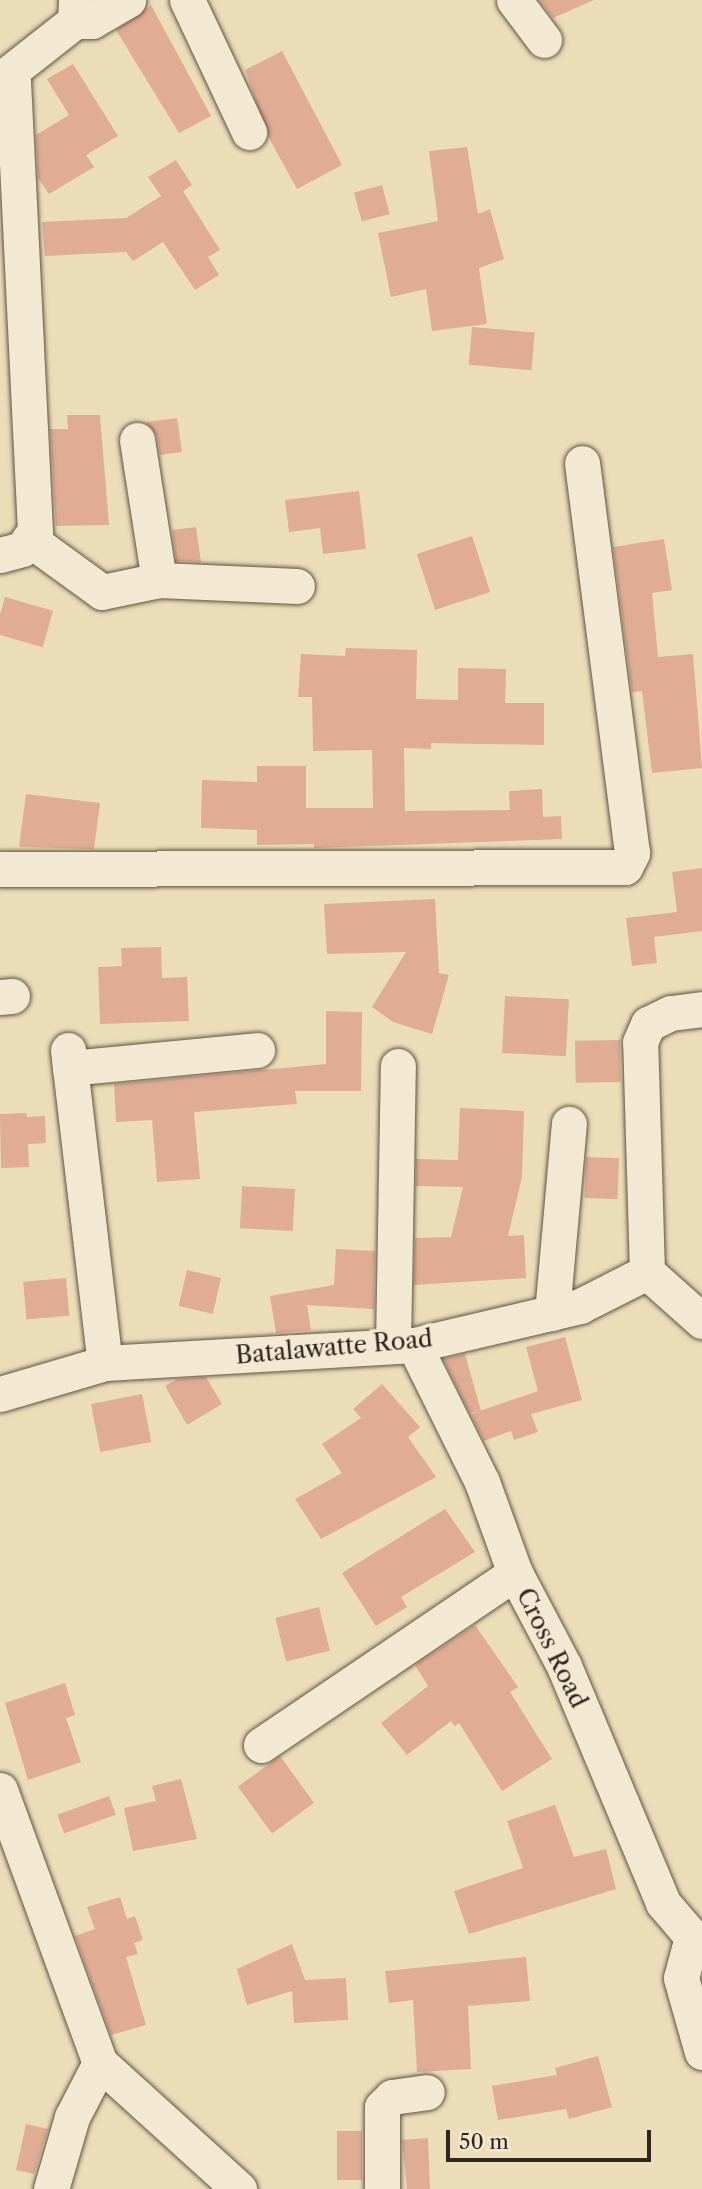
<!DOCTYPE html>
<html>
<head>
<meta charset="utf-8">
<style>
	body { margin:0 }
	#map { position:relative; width:702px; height:2189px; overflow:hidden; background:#ecddb9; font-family:"Libre Caslon Text",serif }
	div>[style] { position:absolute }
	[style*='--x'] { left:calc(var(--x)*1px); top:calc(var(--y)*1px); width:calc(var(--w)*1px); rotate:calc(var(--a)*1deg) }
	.building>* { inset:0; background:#e1ac94; transform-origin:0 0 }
	.roads { filter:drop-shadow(0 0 2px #5f5446) drop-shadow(0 0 2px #5f5446) }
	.minor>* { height:35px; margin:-17.5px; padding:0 17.5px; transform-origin:17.5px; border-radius:17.5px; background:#f3e9d2 }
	span { translate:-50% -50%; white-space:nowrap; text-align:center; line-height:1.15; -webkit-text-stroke:7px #f3e9d2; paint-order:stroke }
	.street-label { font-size:24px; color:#30261f }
	.scale { position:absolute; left:446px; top:2130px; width:205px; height:32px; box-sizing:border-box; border:4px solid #30261f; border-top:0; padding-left:9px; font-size:21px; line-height:24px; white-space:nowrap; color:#30261f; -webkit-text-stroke:5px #f3e9d2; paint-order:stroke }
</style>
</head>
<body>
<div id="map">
	<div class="building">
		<i style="clip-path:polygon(539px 0,594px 0,553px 18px)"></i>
		<i style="clip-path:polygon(151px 5px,211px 116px,179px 133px,116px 30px)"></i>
		<i style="clip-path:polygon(282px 51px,342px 165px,297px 189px,268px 136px,245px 70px)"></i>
		<i style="clip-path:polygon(73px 64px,118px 136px,86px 155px,94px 167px,49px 194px,38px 178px,36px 135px,69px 115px,47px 79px)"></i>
		<i style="clip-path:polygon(467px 147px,478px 214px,490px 209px,504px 259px,479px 268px,487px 324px,432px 331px,426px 289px,391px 297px,378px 233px,438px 221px,429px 151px)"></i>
		<i style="clip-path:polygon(176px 160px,192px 185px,183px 191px,220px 250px,208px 257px,219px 275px,195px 290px,163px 242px,133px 261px,126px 252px,45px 256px,42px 222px,126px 218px,161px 196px,148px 177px)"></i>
		<i style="left:382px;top:185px;width:30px;height:29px;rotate:75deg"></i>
		<i style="left:472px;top:327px;width:63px;height:38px;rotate:5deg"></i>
		<i style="clip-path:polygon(67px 415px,100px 415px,109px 525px,56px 526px,50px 429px,68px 429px)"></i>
		<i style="clip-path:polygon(177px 418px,182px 452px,160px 455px,157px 436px,146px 422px)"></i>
		<i style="clip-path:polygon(359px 491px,366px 549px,323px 554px,320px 528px,289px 532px,285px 500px)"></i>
		<i style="clip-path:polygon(196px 527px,201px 562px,176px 561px,172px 530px)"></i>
		<i style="left:472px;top:536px;width:59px;height:58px;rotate:72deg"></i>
		<i style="clip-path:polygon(664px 539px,672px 590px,652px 593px,658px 657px,693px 654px,702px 768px,652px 773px,642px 691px,632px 692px,613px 547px)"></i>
		<i style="left:5px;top:597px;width:50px;height:38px;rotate:16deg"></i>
		<i style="clip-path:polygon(346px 648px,417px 650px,416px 699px,458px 700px,458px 668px,506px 669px,505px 703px,544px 703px,544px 745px,431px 743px,431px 749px,404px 748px,405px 811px,510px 810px,509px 791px,542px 789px,543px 817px,561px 816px,562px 839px,314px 848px,314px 844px,257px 845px,257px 830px,201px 828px,202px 780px,257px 782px,257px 766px,306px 766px,306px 808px,373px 808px,372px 750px,313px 751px,312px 697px,298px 697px,301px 654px,345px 656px)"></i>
		<i style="clip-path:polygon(26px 794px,100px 803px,94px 849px,19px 847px)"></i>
		<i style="clip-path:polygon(702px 868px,702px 931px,654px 937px,657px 963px,632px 966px,626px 918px,677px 912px,672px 872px)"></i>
		<i style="clip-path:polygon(435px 899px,439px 973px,449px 975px,432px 1034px,393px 1022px,372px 1007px,406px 952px,327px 954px,324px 904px)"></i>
		<i style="clip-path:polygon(161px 947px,162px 978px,187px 977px,189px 1021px,100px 1024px,98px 967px,122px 966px,121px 948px)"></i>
		<i style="left:505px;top:996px;width:64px;height:57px;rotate:3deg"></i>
		<i style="clip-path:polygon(326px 1011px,362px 1012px,361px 1091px,295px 1091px,297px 1104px,194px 1112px,200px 1179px,157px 1182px,152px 1120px,116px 1122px,114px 1084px,326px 1064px)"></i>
		<i style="left:620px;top:1040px;width:42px;height:45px;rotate:89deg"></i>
		<i style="clip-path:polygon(460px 1108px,524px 1111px,522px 1177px,508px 1236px,524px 1235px,526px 1278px,414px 1285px,415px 1238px,451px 1237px,463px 1187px,416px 1186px,416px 1159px,458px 1160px)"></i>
		<i style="clip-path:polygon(26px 1113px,27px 1117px,45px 1116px,46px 1143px,28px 1144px,29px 1167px,1px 1168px,0 1114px)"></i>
		<i style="left:586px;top:1157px;width:33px;height:41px;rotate:2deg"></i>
		<i style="left:295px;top:1189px;width:42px;height:53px;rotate:93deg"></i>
		<i style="clip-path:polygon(336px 1249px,375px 1251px,374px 1309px,307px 1305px,311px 1330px,276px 1333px,270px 1296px,334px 1285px)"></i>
		<i style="left:187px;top:1270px;width:35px;height:37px;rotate:13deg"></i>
		<i style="left:66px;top:1278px;width:38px;height:43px;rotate:85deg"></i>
		<i style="clip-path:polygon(565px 1337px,582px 1400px,531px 1414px,538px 1432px,514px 1440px,511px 1431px,484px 1441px,471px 1414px,538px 1391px,526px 1347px)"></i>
		<i style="clip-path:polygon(465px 1354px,481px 1411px,470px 1413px,443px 1359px)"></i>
		<i style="clip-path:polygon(206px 1377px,222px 1404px,187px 1425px,165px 1386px,177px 1379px)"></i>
		<i style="clip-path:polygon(382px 1384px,420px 1427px,408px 1437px,436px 1477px,321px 1539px,295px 1499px,342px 1473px,322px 1444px,361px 1418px,353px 1409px)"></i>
		<i style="left:142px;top:1394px;width:49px;height:52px;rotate:79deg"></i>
		<i style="clip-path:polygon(445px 1509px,475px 1552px,401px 1597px,407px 1607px,376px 1626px,342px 1573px)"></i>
		<i style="left:319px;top:1607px;width:45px;height:45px;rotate:76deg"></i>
		<i style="clip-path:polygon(475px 1625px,518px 1687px,510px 1692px,552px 1759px,502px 1791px,459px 1723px,455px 1726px,451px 1721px,407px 1755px,381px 1723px,428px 1686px,415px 1665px)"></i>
		<i style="clip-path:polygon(65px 1683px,75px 1715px,66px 1718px,81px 1762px,28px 1780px,5px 1703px)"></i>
		<i style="left:280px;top:1756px;width:58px;height:52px;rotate:54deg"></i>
		<i style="clip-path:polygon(181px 1779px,197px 1839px,133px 1851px,124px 1808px,156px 1801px,152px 1786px)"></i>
		<i style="left:109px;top:1796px;width:20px;height:55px;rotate:70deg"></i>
		<i style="clip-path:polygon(555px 1805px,574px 1857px,606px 1849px,616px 1889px,469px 1934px,454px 1891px,523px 1868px,507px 1821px)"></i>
		<i style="clip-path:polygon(120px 1897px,127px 1919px,135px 1916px,143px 1940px,134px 1943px,138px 1954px,126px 1957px,146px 2025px,111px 2035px,75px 1936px,95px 1929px,87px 1907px)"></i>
		<i style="clip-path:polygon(292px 1944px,305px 1980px,346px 1978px,348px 2020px,294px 2023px,292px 1991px,247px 2005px,237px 1969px)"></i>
		<i style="clip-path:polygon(526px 1957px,530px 2001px,468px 2006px,471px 2069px,417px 2072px,413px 2000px,389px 2003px,385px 1971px)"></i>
		<i style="clip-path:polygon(598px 2056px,612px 2107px,569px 2119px,566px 2109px,498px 2120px,492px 2086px,557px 2075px,555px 2068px)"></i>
		<i style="clip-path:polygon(26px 2124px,48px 2129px,34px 2174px,16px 2170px)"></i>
		<i style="left:362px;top:2131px;width:49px;height:25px;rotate:90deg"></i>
		<i style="clip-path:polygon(428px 2138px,430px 2189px,407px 2189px,402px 2140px)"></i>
	</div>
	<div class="roads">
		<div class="minor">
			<i style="--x:187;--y:0;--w:146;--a:64.8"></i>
			<i style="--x:514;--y:0;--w:50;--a:53.1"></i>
			<i style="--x:75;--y:21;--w:17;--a:0"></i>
			<i style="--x:92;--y:21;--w:42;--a:-30.3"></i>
			<i style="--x:0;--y:80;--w:95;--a:-38.2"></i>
			<i style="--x:75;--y:21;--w:21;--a:-87"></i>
			<i style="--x:137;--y:440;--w:142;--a:81.1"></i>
			<i style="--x:29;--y:539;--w:90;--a:36"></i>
			<i style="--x:102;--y:592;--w:58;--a:-11.9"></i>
			<i style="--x:159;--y:580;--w:138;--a:2.5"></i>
			<i style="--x:0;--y:555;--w:23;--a:-15"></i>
			<i style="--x:22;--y:549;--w:22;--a:-54"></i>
			<i style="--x:35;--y:531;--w:459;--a:-92.8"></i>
			<i style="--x:0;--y:869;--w:625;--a:-0.18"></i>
			<i style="--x:625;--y:867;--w:16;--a:-63"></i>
			<i style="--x:632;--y:853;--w:393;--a:-97.3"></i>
			<i style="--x:0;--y:997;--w:12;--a:-5"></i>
			<i style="--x:68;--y:1050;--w:315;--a:83.3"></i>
			<i style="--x:70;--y:1068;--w:188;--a:-5.5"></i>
			<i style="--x:647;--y:1272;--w:74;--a:41.7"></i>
			<i style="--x:552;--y:1313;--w:190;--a:-84.9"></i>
			<i style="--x:393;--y:1345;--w:279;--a:-89"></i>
			<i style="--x:414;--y:1345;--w:153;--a:63.6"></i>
			<i style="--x:482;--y:1482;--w:97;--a:70.1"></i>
			<i style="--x:515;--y:1573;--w:105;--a:62.2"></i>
			<i style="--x:564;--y:1666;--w:257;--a:67.3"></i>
			<i style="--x:663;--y:1903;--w:45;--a:49.5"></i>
			<i style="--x:692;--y:1937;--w:11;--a:22"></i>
			<i style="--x:0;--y:1394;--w:109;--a:-16.4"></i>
			<i style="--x:105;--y:1363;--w:310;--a:-3.3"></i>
			<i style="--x:414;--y:1345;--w:171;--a:-13.2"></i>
			<i style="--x:580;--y:1306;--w:75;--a:-26.9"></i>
			<i style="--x:647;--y:1272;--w:230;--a:-91.7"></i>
			<i style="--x:640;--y:1042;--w:20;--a:-66"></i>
			<i style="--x:648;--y:1024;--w:25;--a:-26"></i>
			<i style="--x:671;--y:1013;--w:31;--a:-7"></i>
			<i style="--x:261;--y:1745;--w:307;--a:-34.1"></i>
			<i style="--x:0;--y:1790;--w:291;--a:69.9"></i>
			<i style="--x:100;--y:2063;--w:188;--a:42.2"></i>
			<i style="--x:692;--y:1937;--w:42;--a:105"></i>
			<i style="--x:681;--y:1978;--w:77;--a:74.2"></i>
			<i style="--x:51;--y:2189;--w:75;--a:-73.7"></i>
			<i style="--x:72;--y:2117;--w:61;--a:-62.6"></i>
			<i style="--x:382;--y:2189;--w:82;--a:-90"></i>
			<i style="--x:382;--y:2107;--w:14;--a:-45"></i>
			<i style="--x:392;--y:2097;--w:35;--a:-8"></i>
		</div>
	</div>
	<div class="street-label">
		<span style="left:334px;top:1347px;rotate:-5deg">Batalawatte Road</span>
		<span style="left:552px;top:1648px;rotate:64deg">Cross Road</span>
	</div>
	<div class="scale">50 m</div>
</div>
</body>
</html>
